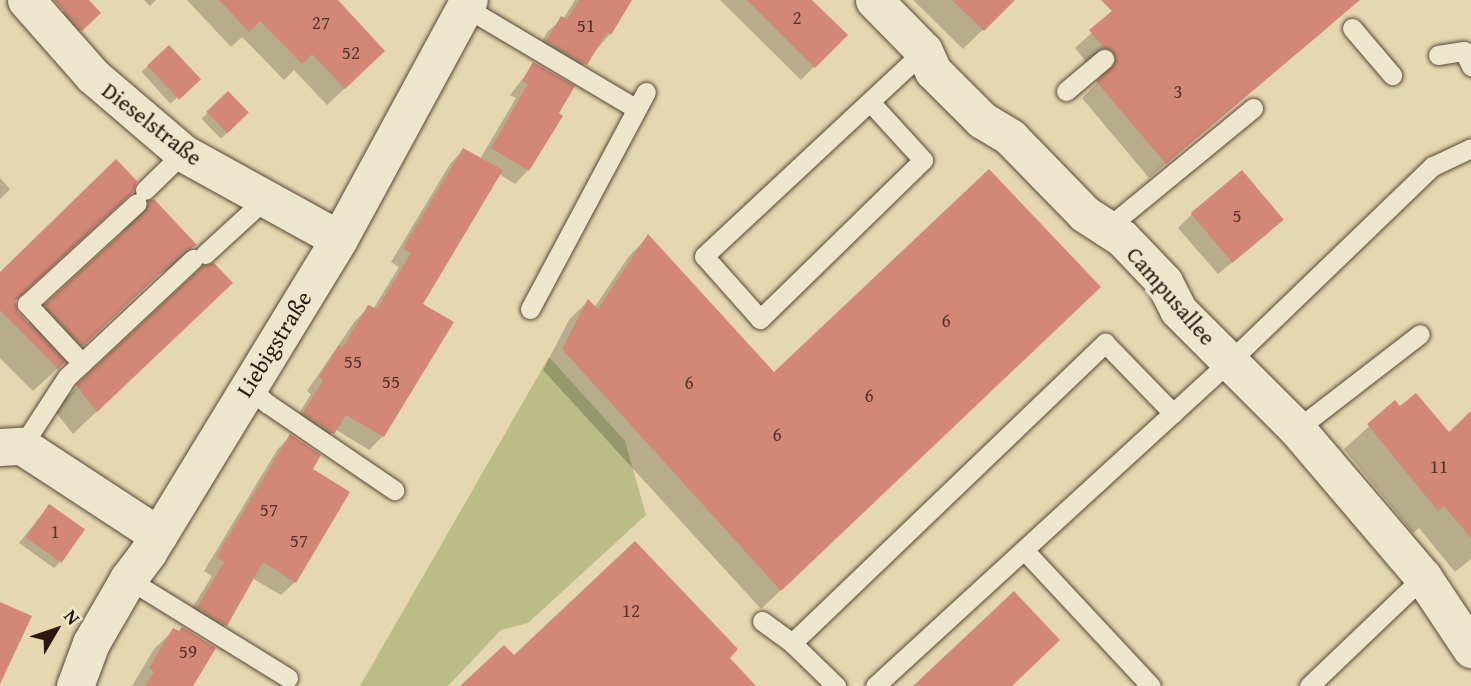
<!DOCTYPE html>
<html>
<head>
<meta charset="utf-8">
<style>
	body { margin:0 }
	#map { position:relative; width:1471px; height:686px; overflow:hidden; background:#e5d8b0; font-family:"Gentium Book Plus",serif }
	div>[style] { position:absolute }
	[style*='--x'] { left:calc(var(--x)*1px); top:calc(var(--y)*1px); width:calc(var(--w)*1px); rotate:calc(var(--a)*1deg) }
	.green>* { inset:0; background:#bbbd87 }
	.shadow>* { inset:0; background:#0003; transform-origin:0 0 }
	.building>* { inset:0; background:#d38777; transform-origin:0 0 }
	.roads { filter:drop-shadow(0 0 2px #5a4738) drop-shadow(0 0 2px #5a4738) }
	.lane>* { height:19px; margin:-9.5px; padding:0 9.5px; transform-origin:9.5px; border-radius:9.5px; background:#eee6cc }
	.street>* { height:37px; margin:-18.5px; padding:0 18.5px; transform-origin:18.5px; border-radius:18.5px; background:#eee6cc }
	span { translate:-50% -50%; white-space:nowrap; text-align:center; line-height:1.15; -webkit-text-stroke:7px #eee6cc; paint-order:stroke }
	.number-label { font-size:19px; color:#55332a }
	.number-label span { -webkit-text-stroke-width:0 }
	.street-label { font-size:23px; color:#2b1710 }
	.north { position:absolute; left:21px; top:595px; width:70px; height:70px; -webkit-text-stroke:5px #eee6cc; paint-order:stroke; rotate:51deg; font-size:19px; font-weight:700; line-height:28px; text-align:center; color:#2b1710 }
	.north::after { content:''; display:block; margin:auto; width:24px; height:32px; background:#2b1710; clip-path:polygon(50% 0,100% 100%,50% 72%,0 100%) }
</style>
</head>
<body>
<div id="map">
	<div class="green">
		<i style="clip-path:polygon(549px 357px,625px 441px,646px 515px,528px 623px,501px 630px,448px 686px,360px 686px)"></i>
	</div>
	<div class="shadow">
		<i style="clip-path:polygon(75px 0,86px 0,99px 13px,74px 36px,57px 17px)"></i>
		<i style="clip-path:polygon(144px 0,156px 0,150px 6px)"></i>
		<i style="clip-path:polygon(187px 0,335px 0,366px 68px,327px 105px,294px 70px,284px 80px,242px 37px,231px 47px)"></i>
		<i style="clip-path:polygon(575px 0,630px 0,610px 34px,572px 78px,534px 55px,548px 31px,563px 19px)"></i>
		<i style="clip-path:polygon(720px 0,810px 0,845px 35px,801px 80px)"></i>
		<i style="clip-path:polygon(913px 0,1013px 0,963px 49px)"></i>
		<i style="clip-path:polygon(1128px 0,1341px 0,1332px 24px,1149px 178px,1082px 98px,1098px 82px,1101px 74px,1097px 66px,1087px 63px,1075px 48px)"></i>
		<i style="left:169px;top:47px;width:43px;height:37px;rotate:48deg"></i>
		<i style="clip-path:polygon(534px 64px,528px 170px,515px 184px,499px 174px,421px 305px,383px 436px,369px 450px,335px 429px,319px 447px,291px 427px,311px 394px,307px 391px,355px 321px,369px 307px,373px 309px,399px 267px,391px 262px,450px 164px,463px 150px,480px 159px,516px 98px,510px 95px)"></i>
		<i style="left:228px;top:93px;width:28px;height:37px;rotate:46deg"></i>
		<i style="clip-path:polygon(0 178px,10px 189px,0 199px)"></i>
		<i style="clip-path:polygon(150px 203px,195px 245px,171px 268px,159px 274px,33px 391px,0 358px,0 275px,14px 301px,16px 313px,27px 325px,123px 235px,125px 227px)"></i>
		<i style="clip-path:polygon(1192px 214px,1268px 233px,1218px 274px,1178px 228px)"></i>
		<i style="clip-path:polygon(648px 237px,774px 374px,1079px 306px,761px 609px,543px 370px,569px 320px,588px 301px,594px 308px,629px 256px)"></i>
		<i style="clip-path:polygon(207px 307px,73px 434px,54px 410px,78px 386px)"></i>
		<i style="clip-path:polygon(1395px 403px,1400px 409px,1449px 434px,1471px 434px,1471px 559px,1455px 572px,1419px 528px,1413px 533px,1344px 449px)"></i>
		<i style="clip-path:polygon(290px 436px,295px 582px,281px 595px,252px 578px,225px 625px,212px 638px,184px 621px,212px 576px,204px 571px,277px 450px)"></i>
		<i style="clip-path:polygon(43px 513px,61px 561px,54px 568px,19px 543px)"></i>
		<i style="clip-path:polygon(174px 630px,178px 633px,191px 686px,132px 686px,154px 649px)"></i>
	</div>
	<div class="building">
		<i style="clip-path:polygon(54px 0,89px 0,101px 13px,82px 31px)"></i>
		<i style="clip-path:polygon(219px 0,338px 0,385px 51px,345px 89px,312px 54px,302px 64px,260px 21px,249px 32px)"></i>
		<i style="clip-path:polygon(579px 0,632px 0,611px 35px,607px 32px,587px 65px,546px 41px,561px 16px,567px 19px)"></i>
		<i style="clip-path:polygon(747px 0,812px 0,848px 35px,815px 68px)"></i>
		<i style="clip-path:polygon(952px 0,1015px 0,984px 31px)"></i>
		<i style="clip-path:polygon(1101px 0,1360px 0,1166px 164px,1096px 81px,1112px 68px,1116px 58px,1113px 51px,1103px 47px,1089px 30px,1112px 11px)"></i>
		<i style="left:169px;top:45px;width:47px;height:30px;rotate:47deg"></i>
		<i style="clip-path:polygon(533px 62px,575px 86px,559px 113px,563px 116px,529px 171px,491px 148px,528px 84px,522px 81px)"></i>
		<i style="left:228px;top:91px;width:30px;height:30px;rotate:46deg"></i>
		<i style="clip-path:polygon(463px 148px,503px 170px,423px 304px,454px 322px,384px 437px,346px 415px,334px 434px,303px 413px,323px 380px,319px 377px,339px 345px,343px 347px,368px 305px,377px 309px,411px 253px,403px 248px)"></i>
		<i style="clip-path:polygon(116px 159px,137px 181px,133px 192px,15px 301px,18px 312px,65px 362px,58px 369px,0 310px,0 272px)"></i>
		<i style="clip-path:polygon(989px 169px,1101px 287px,781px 591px,562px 349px,588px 299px,598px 309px,648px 234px,774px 372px)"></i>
		<i style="left:1242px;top:170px;width:65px;height:67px;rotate:50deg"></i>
		<i style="clip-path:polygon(154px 199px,197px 245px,185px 250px,83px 346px,44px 305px,145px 212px,149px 201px)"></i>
		<i style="clip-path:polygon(214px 263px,233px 283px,97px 412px,76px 385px,203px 266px)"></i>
		<i style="clip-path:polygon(1416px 393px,1449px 432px,1471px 411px,1471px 538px,1444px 506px,1438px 511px,1367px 424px,1395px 400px,1400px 406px)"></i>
		<i style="clip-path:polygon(290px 434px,321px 455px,313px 469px,350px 492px,296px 583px,263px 562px,227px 626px,197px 607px,224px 562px,216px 557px)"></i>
		<i style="left:49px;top:504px;width:44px;height:41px;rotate:35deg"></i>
		<i style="clip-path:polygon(635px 541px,738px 649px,730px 658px,756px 686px,460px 686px,504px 645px,514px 655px)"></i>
		<i style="clip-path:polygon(1014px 591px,1060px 640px,1012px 686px,913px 686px)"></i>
		<i style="clip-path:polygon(0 602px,32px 616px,0 684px)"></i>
		<i style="clip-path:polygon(182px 627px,216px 648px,193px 686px,145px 686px,154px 672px,149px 668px,173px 628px,179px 631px)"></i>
	</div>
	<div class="roads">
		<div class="lane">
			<i style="--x:465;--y:7;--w:198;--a:30.7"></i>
			<i style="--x:1352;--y:28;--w:62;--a:49.6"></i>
			<i style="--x:1438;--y:55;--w:26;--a:-9"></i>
			<i style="--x:1464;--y:51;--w:17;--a:65"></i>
			<i style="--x:1066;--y:91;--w:50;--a:-40.1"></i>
			<i style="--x:871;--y:103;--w:77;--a:47.6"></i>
			<i style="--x:923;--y:160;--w:228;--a:135.7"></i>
			<i style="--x:760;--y:319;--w:84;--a:-131.6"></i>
			<i style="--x:704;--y:256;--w:301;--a:-43"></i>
			<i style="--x:145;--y:190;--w:53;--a:-44.2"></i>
			<i style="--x:1107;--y:228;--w:189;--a:-39.4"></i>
			<i style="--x:205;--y:254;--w:81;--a:-42.5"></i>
			<i style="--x:530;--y:309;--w:246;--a:-61.9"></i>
			<i style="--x:82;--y:363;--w:81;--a:-133"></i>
			<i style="--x:27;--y:304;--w:149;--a:-42.6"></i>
			<i style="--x:247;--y:386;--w:28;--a:41"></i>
			<i style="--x:268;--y:404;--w:153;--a:34.3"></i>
			<i style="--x:1297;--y:429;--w:155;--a:-37.7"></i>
			<i style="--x:22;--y:446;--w:82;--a:-56.9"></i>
			<i style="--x:67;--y:377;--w:173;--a:-43.1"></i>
			<i style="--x:1024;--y:550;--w:186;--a:47"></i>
			<i style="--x:128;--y:579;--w:188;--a:31.7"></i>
			<i style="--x:762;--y:621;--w:37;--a:36"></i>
			<i style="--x:792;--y:643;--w:62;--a:44.3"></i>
			<i style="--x:792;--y:643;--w:434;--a:-43.8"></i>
			<i style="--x:1105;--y:343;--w:98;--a:45.8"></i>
			<i style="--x:875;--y:686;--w:480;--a:-42.5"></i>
			<i style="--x:1229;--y:362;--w:283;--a:-43.9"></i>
			<i style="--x:1433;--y:166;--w:42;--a:-25.3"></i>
			<i style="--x:1309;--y:686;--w:158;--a:-43.7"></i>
		</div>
		<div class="street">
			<i style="--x:26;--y:0;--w:101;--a:48.6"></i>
			<i style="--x:93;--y:76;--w:118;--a:40.5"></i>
			<i style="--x:183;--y:153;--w:178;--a:28.9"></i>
			<i style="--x:874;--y:0;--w:71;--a:45.6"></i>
			<i style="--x:924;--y:51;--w:22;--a:66"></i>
			<i style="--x:933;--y:71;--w:69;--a:45"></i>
			<i style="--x:982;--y:120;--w:33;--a:31"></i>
			<i style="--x:1010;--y:137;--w:107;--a:45.8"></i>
			<i style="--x:1085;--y:214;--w:44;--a:33"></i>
			<i style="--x:1122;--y:238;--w:61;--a:46.3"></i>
			<i style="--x:1164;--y:282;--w:31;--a:63"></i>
			<i style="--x:1178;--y:310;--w:168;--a:45"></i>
			<i style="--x:1297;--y:429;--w:194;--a:49.6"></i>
			<i style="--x:1423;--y:577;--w:87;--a:56.3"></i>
			<i style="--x:0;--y:447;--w:22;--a:-3"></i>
			<i style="--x:22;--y:446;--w:163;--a:33.2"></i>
			<i style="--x:75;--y:686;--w:46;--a:-69.6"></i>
			<i style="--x:91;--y:643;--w:74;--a:-60"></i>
			<i style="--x:128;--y:579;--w:34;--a:-53"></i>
			<i style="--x:148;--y:552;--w:367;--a:-58.6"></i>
			<i style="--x:339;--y:239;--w:272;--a:-61.5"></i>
		</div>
	</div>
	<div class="number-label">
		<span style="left:797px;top:18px">2</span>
		<span style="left:321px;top:23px">27</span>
		<span style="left:586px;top:26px">51</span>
		<span style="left:351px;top:53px">52</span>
		<span style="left:1178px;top:92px">3</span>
		<span style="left:1237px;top:216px">5</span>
		<span style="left:946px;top:321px">6</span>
		<span style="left:353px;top:362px">55</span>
		<span style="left:391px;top:382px">55</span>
		<span style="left:689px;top:383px">6</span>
		<span style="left:869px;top:396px">6</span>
		<span style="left:777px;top:435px">6</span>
		<span style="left:1439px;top:467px">11</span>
		<span style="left:269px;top:510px">57</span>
		<span style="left:55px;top:532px">1</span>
		<span style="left:299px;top:541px">57</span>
		<span style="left:631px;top:611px">12</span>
		<span style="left:188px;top:652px">59</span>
	</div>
	<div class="street-label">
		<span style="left:152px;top:124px;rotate:38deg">Dieselstraße</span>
		<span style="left:1171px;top:296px;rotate:49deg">Campusallee</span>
		<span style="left:274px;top:344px;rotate:-58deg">Liebigstraße</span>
	</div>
	<div class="north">N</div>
</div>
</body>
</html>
